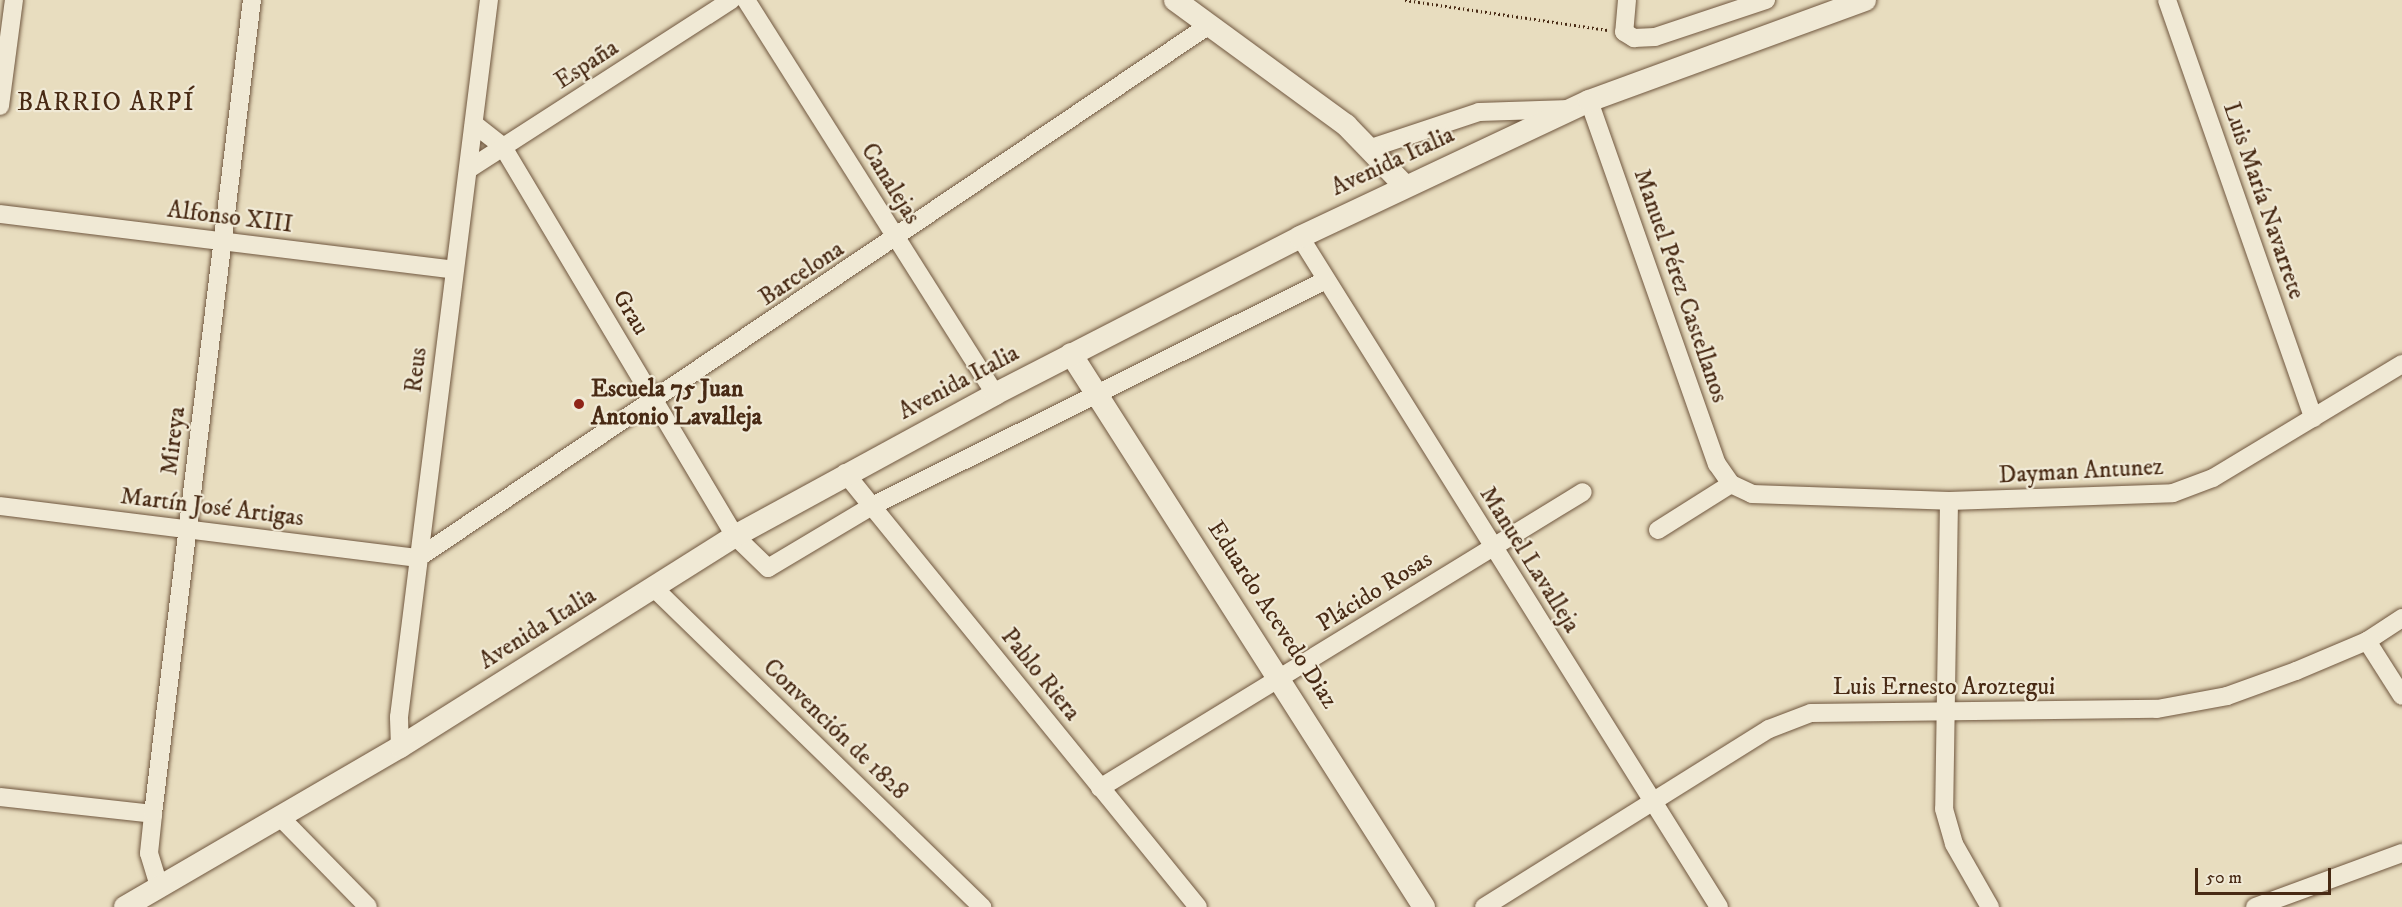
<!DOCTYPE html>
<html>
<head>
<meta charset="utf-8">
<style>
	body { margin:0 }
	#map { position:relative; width:2402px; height:907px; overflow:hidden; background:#e8ddbf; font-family:"IM FELL DW Pica",serif }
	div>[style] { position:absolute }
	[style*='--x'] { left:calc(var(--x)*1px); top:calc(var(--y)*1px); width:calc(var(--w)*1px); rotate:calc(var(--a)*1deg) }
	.path>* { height:3px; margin-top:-1.5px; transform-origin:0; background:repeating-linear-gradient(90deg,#482a14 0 1.5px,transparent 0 4.5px) }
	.roads { filter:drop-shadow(0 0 2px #70573f) drop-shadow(0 0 2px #70573f) }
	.minor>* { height:18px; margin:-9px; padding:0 9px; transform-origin:9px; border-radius:9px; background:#f0e9d5 }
	.tertiary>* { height:22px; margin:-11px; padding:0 11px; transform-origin:11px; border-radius:11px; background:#f0e9d5 }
	.dots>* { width:16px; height:16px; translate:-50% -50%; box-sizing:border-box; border:3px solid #f0e9d5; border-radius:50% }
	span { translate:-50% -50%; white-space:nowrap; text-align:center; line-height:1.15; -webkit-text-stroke:4.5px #f0e9d5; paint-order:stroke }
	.street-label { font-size:24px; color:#482a14 }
	.poi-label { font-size:24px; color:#482a14; font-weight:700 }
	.left { translate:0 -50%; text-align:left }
	.neighbourhood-label { font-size:26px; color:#482a14; letter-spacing:1.5px }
	.scale { position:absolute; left:2195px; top:868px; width:136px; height:27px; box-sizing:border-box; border:3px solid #482a14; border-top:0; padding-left:8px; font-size:18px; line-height:21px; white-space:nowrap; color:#482a14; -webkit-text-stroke:4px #f0e9d5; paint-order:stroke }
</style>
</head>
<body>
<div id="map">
	<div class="path">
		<i style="--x:1405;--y:0;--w:205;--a:8.4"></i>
	</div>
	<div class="roads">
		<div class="minor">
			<i style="--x:746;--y:0;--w:466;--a:57.7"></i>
			<i style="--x:1627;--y:0;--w:32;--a:95"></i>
			<i style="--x:1624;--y:32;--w:12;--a:31"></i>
			<i style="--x:1634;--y:38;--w:21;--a:-3"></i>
			<i style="--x:1655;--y:37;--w:117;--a:-18.4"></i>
			<i style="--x:2167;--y:0;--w:443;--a:70.7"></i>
			<i style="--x:1589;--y:101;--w:385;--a:70.6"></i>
			<i style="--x:1717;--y:464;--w:24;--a:55"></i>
			<i style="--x:1731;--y:484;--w:23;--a:25"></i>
			<i style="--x:1752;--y:494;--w:197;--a:2"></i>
			<i style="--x:1949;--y:501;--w:224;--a:-2"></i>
			<i style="--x:2173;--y:493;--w:43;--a:-20.6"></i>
			<i style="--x:2213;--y:478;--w:221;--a:-31.1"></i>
			<i style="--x:0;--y:106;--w:107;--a:-82.5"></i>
			<i style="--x:474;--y:124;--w:37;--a:38"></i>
			<i style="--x:503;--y:147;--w:453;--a:59.2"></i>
			<i style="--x:735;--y:536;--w:46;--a:44.1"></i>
			<i style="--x:768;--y:568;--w:121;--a:-30.8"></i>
			<i style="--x:872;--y:506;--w:507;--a:-26.46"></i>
			<i style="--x:1371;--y:148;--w:114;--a:-18.4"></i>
			<i style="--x:1479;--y:112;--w:91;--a:-1.9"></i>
			<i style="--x:469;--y:169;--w:312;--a:-32.8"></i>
			<i style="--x:0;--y:214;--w:456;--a:7"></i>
			<i style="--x:1300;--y:237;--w:790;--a:57.98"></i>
			<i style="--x:845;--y:473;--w:559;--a:50.88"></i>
			<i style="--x:1949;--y:501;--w:308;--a:90.9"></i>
			<i style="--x:1944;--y:809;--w:36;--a:74"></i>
			<i style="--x:1954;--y:844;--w:73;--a:60.3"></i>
			<i style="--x:0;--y:506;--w:421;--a:7.1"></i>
			<i style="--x:418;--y:558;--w:954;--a:-33.97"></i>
			<i style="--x:1658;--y:530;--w:86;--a:-32.2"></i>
			<i style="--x:654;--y:588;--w:458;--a:44.2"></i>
			<i style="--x:2367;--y:641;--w:65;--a:57.5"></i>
			<i style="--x:400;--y:747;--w:30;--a:-92"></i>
			<i style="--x:399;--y:717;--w:723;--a:-82.85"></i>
			<i style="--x:1100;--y:788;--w:566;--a:-31.5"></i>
			<i style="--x:0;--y:797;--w:154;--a:6.3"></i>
			<i style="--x:279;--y:816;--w:127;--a:45.6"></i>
			<i style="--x:159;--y:886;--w:34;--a:-107"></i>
			<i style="--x:149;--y:853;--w:39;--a:-84"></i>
			<i style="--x:153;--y:814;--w:820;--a:-83.07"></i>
			<i style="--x:1484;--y:907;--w:336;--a:-32"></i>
			<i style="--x:1769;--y:729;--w:45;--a:-20.9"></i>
			<i style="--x:1811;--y:713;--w:346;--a:-0.7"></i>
			<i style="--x:2157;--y:709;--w:71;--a:-10.5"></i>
			<i style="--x:2227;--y:696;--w:73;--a:-19.9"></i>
			<i style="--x:2296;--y:671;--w:77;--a:-22.9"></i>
			<i style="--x:2367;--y:641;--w:42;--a:-33.3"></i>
			<i style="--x:2255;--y:907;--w:157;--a:-20.2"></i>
		</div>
		<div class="tertiary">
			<i style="--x:1175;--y:0;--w:212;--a:36.2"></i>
			<i style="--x:1346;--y:125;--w:83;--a:46"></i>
			<i style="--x:1071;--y:354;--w:656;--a:57.45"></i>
			<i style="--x:125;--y:907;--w:318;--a:-30.2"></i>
			<i style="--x:400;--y:747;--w:396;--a:-32.2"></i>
			<i style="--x:735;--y:536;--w:296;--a:-28.6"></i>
			<i style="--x:995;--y:394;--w:343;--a:-27.2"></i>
			<i style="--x:1300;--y:237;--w:319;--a:-25.2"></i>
			<i style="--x:1589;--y:101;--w:294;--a:-20.1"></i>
		</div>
	</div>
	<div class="dots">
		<i style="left:579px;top:404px;background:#8f2418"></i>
	</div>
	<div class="street-label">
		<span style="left:587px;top:65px;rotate:-33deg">España</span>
		<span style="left:1393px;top:162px;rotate:-25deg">Avenida Italia</span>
		<span style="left:890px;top:184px;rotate:58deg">Canalejas</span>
		<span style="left:2263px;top:201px;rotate:71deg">Luis María Navarrete</span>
		<span style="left:230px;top:218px;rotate:7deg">Alfonso XIII</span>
		<span style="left:802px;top:274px;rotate:-34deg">Barcelona</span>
		<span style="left:1680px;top:286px;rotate:71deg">Manuel Pérez Castellanos</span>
		<span style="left:630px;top:313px;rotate:59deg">Grau</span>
		<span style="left:417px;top:370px;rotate:-83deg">Reus</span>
		<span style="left:959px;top:383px;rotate:-28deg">Avenida Italia</span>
		<span style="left:174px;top:441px;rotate:-83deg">Mireya</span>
		<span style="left:2081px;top:472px;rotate:-3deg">Dayman Antunez</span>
		<span style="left:212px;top:508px;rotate:7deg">Martín José Artigas</span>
		<span style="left:1529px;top:560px;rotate:58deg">Manuel Lavalleja</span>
		<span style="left:1375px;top:592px;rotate:-32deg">Plácido Rosas</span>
		<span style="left:1272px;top:615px;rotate:57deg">Eduardo Acevedo Diaz</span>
		<span style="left:538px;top:629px;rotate:-32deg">Avenida Italia</span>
		<span style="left:1040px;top:675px;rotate:51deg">Pablo Riera</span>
		<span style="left:1944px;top:688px">Luis Ernesto Aroztegui</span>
		<span style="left:835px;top:730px;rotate:44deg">Convención de 1828</span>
	</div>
	<div class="poi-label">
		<span class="left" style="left:591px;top:404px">Escuela 75 Juan<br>Antonio Lavalleja</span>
	</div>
	<div class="neighbourhood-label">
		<span style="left:106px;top:103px">BARRIO ARPÍ</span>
	</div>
	<div class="scale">50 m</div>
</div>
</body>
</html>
